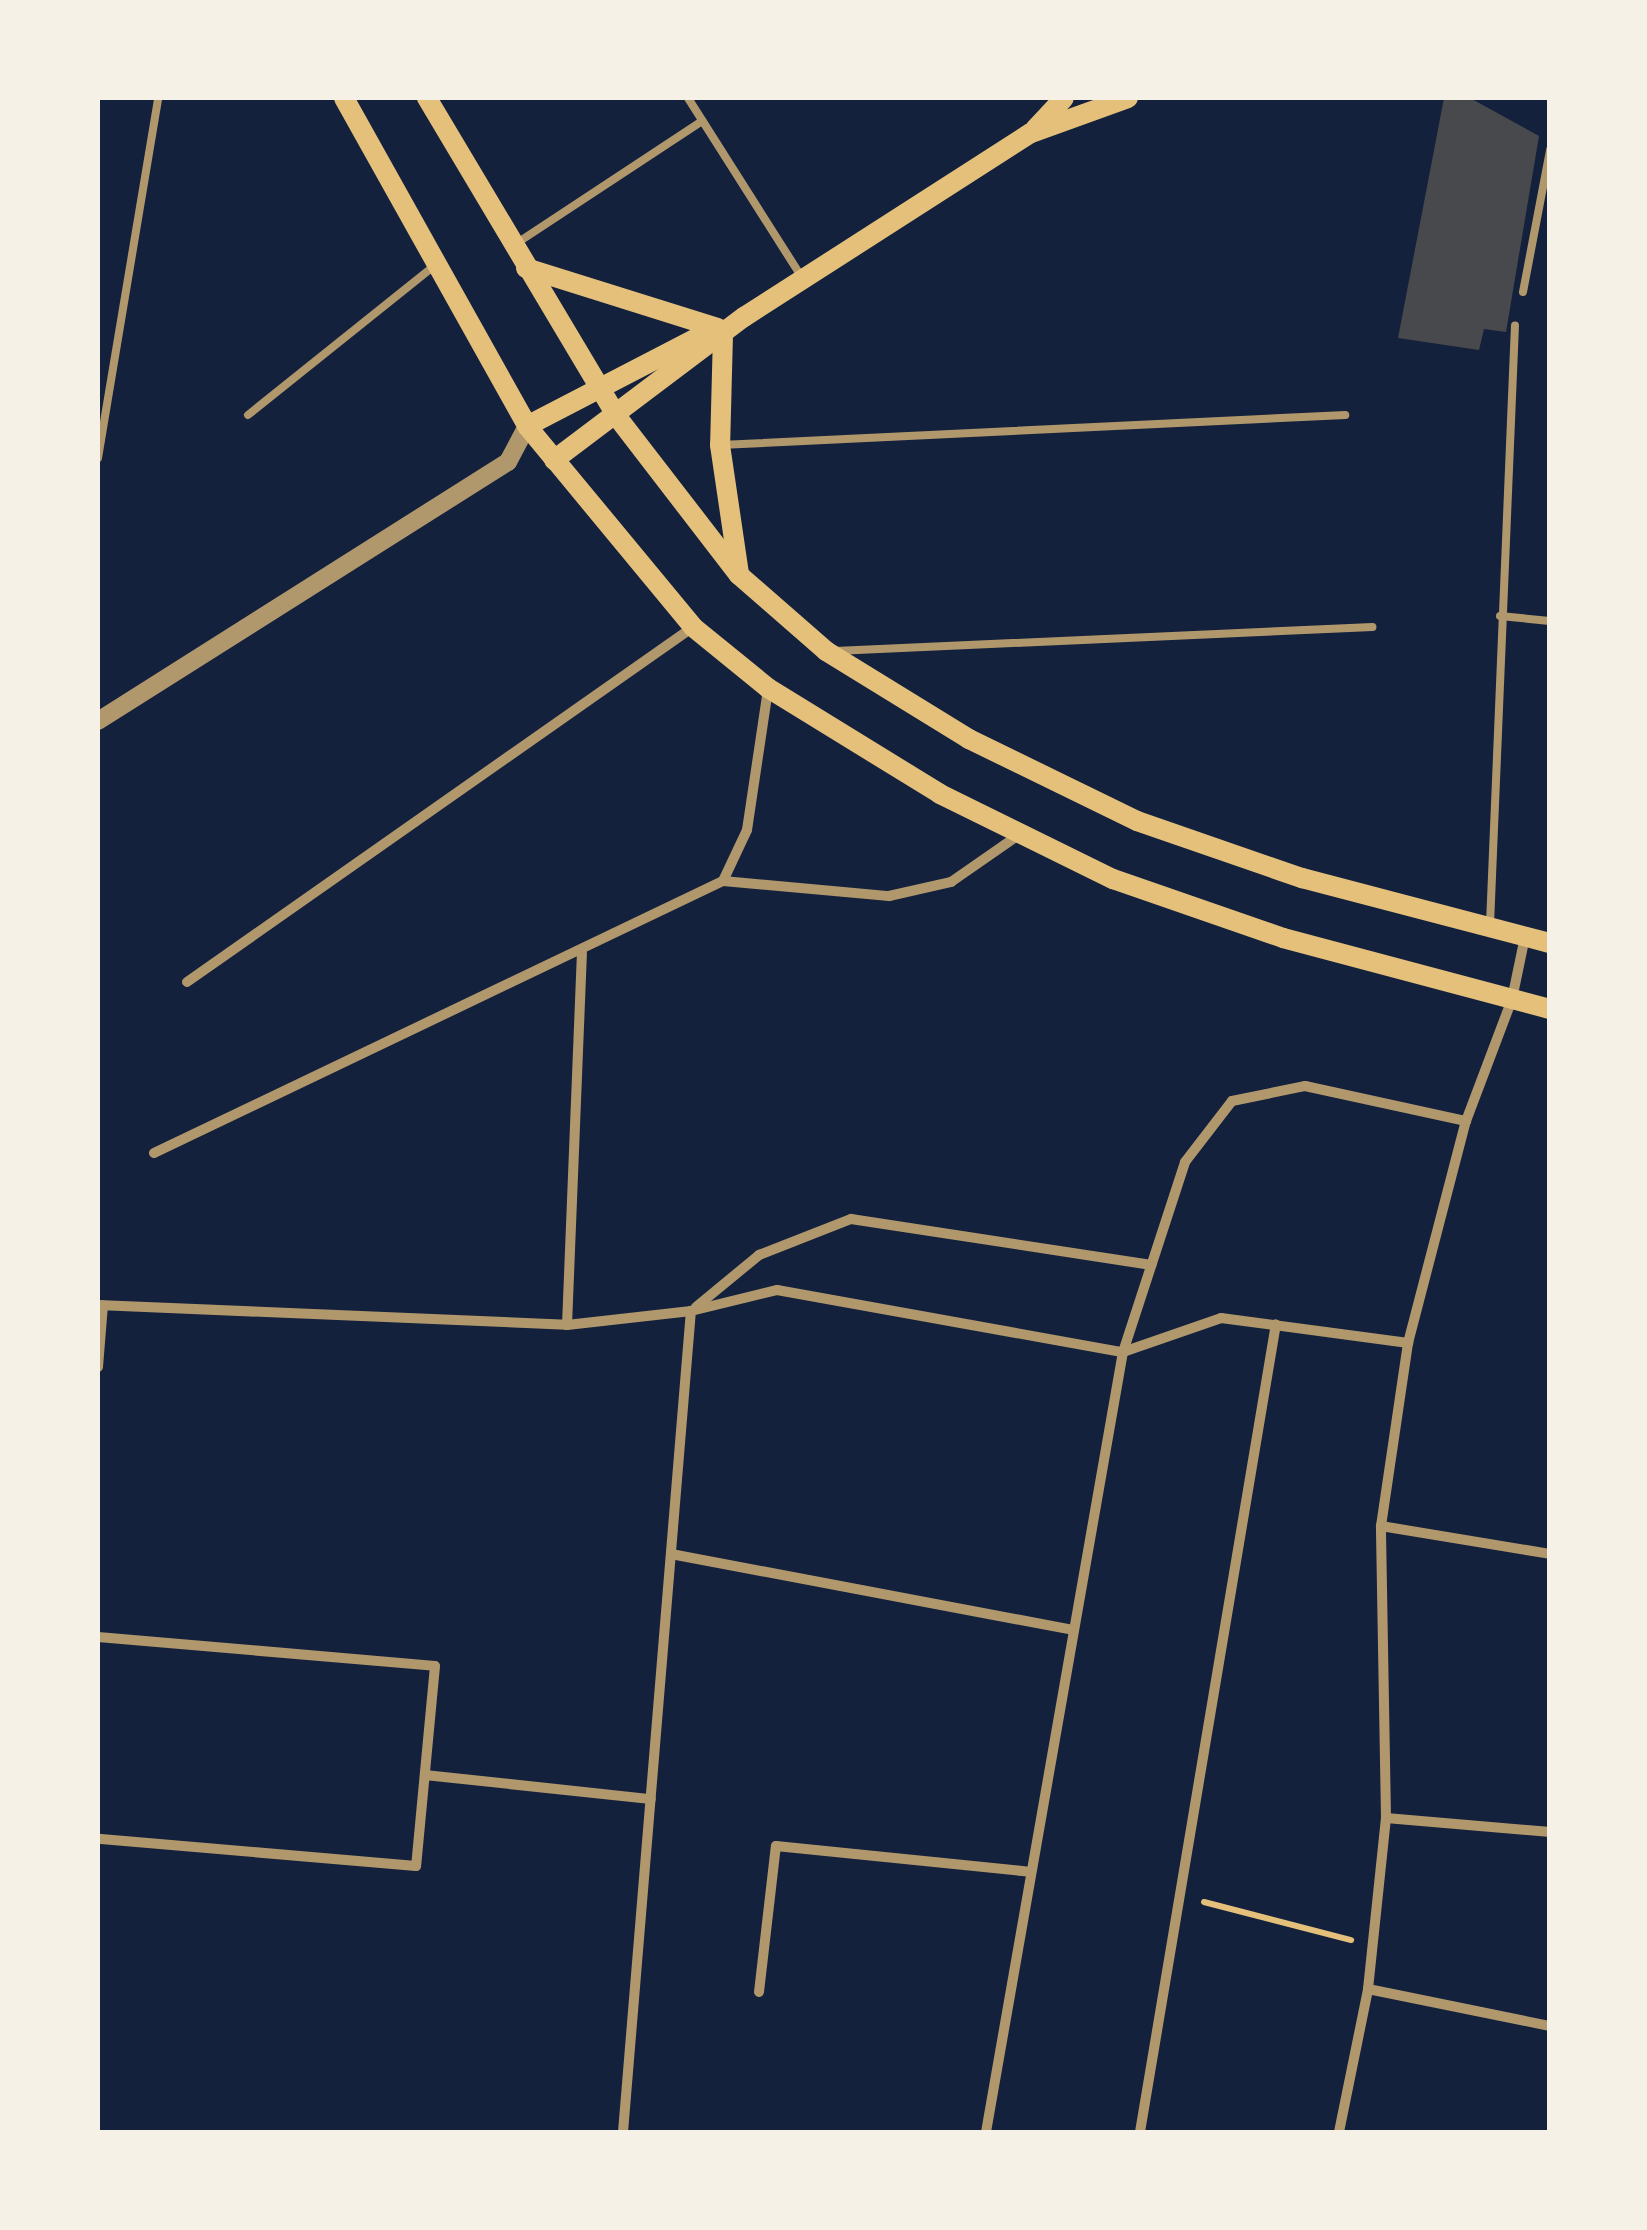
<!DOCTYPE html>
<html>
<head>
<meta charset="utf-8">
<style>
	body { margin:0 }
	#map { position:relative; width:1647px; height:2230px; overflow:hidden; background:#14213d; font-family:"DM Sans",sans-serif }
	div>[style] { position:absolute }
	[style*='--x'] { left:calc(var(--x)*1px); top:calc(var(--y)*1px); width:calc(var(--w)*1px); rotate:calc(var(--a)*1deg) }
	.building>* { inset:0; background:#48494c }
	.path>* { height:6px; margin:-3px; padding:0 3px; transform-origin:3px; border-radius:3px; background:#e5c07b }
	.service>* { height:8px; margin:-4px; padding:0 4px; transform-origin:4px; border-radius:4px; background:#b1986c }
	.minor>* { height:10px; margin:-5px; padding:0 5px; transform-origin:5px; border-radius:5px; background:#b1986c }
	.tertiary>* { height:18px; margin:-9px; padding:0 9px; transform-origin:9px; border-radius:9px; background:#b1986c }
	.secondary>* { height:20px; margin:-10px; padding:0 10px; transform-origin:10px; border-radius:10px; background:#e5c07b }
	span { translate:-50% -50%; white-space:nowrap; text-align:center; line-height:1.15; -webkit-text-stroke:9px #f6f1e7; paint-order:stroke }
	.frame { position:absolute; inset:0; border:100px solid #f6f1e7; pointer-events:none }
</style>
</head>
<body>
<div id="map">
	<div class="building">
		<i style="clip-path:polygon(1444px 98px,1470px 98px,1539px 136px,1506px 332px,1484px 329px,1479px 350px,1398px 338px)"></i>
	</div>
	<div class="path">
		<i style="--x:1204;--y:1902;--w:152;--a:14.5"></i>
	</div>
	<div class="service">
		<i style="--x:688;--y:98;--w:214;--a:57.6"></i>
		<i style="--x:517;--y:243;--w:222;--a:-33.4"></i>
		<i style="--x:1523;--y:292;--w:145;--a:-79.2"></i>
		<i style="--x:248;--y:415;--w:237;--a:-38.7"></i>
		<i style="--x:720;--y:445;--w:626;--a:-2.75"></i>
		<i style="--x:98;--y:458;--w:365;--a:-80.5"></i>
		<i style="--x:1500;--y:616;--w:50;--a:5.7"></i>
		<i style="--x:835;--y:651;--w:538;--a:-2.56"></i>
		<i style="--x:1490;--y:924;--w:599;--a:-87.61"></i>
	</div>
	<div class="minor">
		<i style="--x:723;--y:881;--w:167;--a:5.2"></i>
		<i style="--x:889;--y:896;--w:64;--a:-12.7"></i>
		<i style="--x:951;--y:882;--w:84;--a:-34.8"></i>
		<i style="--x:187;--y:982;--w:618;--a:-35.05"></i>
		<i style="--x:154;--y:1153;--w:631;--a:-25.55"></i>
		<i style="--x:723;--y:881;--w:56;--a:-64.8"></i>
		<i style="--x:747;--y:830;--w:143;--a:-81.5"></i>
		<i style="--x:98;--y:1305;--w:469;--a:2.4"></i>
		<i style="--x:567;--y:1325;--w:125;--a:-6.4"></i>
		<i style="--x:691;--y:1311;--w:89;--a:-13.7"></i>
		<i style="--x:777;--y:1290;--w:352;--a:10.2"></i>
		<i style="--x:1123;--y:1352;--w:104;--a:-19.1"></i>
		<i style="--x:1221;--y:1318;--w:189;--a:7.6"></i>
		<i style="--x:696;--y:1307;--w:82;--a:-39.5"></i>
		<i style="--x:759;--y:1255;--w:99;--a:-21.4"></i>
		<i style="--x:851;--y:1219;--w:304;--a:8.7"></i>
		<i style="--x:567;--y:1325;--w:372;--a:-87.7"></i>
		<i style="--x:98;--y:1367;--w:62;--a:-85.4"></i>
		<i style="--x:1381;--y:1526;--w:171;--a:9.4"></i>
		<i style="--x:671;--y:1554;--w:409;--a:10.7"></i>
		<i style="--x:98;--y:1637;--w:338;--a:4.9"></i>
		<i style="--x:435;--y:1666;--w:201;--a:95.4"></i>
		<i style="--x:416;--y:1866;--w:319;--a:-175.1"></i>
		<i style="--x:425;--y:1775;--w:227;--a:6.1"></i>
		<i style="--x:1386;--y:1818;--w:165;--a:4.9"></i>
		<i style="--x:1368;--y:1989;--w:186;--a:11.5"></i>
		<i style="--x:759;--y:1992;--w:147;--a:-83.4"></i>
		<i style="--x:776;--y:1846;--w:256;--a:5.8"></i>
		<i style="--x:623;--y:2132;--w:824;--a:-85.27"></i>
		<i style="--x:986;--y:2132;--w:792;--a:-80.04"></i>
		<i style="--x:1123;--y:1352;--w:200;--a:-71.9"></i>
		<i style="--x:1185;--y:1162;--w:77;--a:-52.4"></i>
		<i style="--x:1232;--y:1101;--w:75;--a:-11.6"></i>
		<i style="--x:1305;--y:1086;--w:165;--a:12.3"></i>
		<i style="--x:1140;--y:2132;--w:819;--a:-80.45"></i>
		<i style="--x:1339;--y:2132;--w:146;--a:-78.5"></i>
		<i style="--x:1368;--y:1989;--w:172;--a:-84"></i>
		<i style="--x:1386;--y:1818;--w:292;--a:-91"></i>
		<i style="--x:1381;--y:1526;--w:185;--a:-81.6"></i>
		<i style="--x:1408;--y:1343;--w:229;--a:-75.4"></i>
		<i style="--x:1466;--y:1121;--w:130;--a:-69.3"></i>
		<i style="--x:1512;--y:999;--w:63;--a:-78.2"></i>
	</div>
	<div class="tertiary">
		<i style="--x:98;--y:721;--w:485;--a:-32.3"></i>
		<i style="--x:508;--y:462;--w:41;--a:-62.2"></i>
	</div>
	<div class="secondary">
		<i style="--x:344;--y:98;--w:376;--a:60.8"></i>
		<i style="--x:527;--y:426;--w:261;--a:50.4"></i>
		<i style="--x:693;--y:627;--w:97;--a:39.1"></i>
		<i style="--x:768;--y:688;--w:202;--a:31.6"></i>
		<i style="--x:940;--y:794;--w:193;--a:26.2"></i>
		<i style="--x:1113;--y:879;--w:180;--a:19.1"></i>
		<i style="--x:1283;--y:938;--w:276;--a:14.9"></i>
		<i style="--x:427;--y:98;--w:373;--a:59.2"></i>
		<i style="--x:618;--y:418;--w:198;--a:52.4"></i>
		<i style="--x:739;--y:575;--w:116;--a:41.1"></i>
		<i style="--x:826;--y:651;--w:168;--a:31.6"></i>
		<i style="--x:969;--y:739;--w:187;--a:26"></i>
		<i style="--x:1137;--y:821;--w:175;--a:19.1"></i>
		<i style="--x:1302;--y:878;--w:256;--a:14.7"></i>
		<i style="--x:1035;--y:129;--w:42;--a:-46.9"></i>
		<i style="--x:526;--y:268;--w:201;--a:17.4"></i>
		<i style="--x:723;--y:334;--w:111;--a:91.5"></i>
		<i style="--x:720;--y:445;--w:129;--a:81.6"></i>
		<i style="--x:527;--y:426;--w:213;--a:-27.4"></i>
		<i style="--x:554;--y:460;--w:238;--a:-37"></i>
		<i style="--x:744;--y:317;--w:341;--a:-32.7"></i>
		<i style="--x:1031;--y:133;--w:103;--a:-19.8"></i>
	</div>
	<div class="frame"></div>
</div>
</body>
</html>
